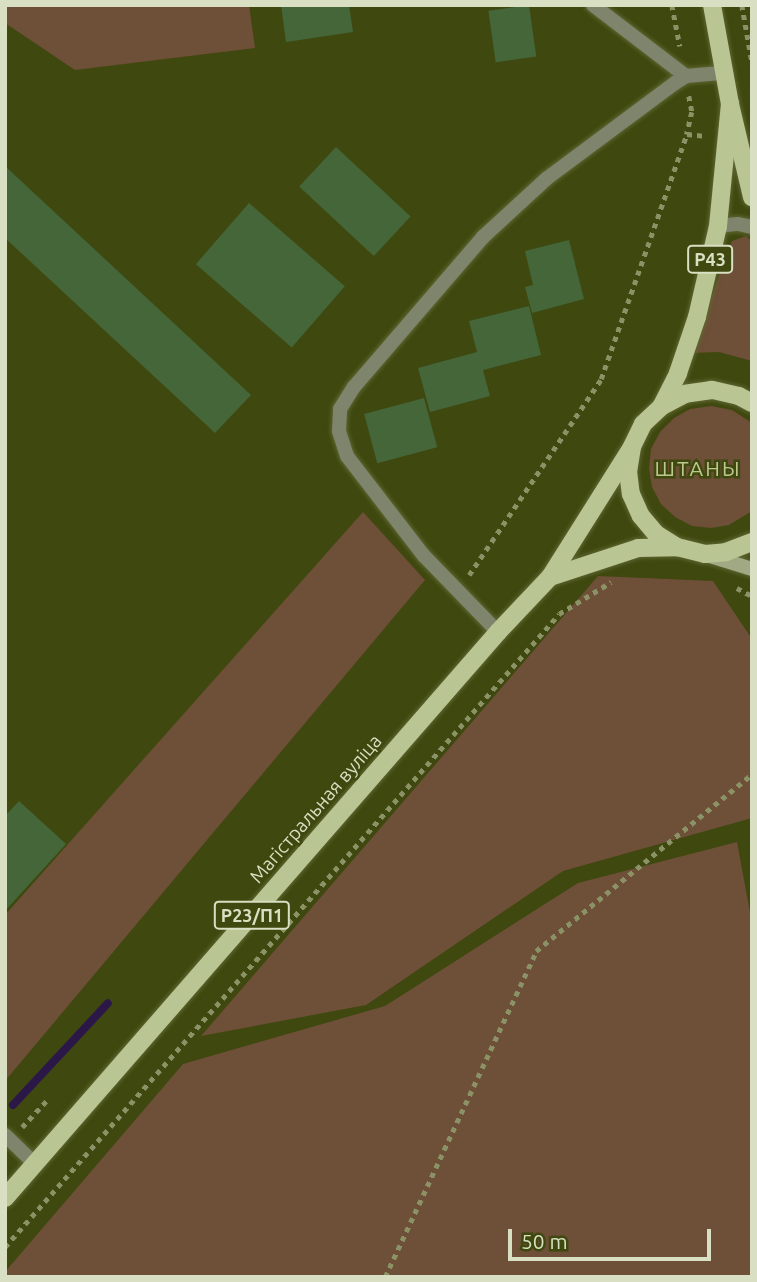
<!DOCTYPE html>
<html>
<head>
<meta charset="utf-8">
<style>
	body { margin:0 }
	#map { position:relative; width:757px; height:1282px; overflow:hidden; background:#3f480e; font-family:Ubuntu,sans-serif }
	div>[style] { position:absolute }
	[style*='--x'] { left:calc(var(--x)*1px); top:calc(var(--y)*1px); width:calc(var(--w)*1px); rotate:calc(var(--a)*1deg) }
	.green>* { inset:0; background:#6e4f37 }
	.stream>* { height:8px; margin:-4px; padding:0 4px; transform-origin:4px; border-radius:4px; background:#2b1849 }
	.building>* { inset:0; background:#446639; transform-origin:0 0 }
	.path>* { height:4.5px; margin-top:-2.25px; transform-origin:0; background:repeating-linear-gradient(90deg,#8a9266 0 5px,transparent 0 10px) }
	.roads { filter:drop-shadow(0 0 2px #5e6632) drop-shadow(0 0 2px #5e6632) }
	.service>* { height:14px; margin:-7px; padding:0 7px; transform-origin:7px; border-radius:7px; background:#7f846d }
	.minor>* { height:14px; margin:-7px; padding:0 7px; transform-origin:7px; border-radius:7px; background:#7f846d }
	.secondary>* { height:14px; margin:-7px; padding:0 7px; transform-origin:7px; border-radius:7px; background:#a0a983 }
	.primary>* { height:18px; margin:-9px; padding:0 9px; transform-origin:9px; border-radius:9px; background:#bac594 }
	span { translate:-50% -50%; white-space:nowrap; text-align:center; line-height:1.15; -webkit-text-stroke:5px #3f480e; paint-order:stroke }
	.shield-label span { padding:2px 5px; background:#3f480e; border:2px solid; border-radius:5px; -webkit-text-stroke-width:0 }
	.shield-label { font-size:18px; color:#d8dfc2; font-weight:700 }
	.street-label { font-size:19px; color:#d8dfc2 }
	.neighbourhood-label { font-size:21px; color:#bcc88e; letter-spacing:2px }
	.frame { position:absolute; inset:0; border:7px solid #d8dfc2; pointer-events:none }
	.scale { position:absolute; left:508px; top:1229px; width:203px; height:32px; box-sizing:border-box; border:4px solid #d8dfc2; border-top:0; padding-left:9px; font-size:21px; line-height:24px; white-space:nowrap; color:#d8dfc2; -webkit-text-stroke:5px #3f480e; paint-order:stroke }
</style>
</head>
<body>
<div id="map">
	<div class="green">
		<i style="clip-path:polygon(5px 5px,249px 5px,255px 48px,75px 70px,5px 23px)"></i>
		<i style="clip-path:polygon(746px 236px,752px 241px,752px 361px,719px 352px,691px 353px,729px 248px,732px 241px)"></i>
		<i style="clip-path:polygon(711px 406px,732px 410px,752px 423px,752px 511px,729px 525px,711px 528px,692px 526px,675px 517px,661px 504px,652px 487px,649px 468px,651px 449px,660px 432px,674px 418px,690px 409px)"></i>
		<i style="clip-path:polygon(363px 512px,425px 580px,5px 1081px,5px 915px)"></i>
		<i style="clip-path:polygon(598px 576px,713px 581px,752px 639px,752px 818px,563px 871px,366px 1005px,201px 1036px)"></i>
		<i style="clip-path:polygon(737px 842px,752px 923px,752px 1277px,5px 1277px,5px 1272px,183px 1064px,385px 1006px,578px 883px)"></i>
	</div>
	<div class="stream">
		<i style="--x:13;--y:1105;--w:139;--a:-47"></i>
	</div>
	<div class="building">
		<i style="clip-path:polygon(281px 5px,349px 5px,353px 32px,286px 42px)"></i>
		<i style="left:529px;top:5px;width:52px;height:41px;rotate:82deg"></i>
		<i style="left:336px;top:147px;width:102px;height:54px;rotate:43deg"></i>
		<i style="clip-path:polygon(5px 166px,251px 395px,215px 433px,5px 238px)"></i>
		<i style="left:249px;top:203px;width:127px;height:81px;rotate:41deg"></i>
		<i style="clip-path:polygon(569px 240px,584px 299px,532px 313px,525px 287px,533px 285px,525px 251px)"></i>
		<i style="clip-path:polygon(529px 306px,541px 355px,483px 370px,490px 396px,430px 412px,418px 368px,477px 352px,469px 321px)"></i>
		<i style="left:424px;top:398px;width:51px;height:62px;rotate:75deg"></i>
		<i style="clip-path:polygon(19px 801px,66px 844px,5px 911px,5px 816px)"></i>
	</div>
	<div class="path">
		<i style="--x:672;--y:5;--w:42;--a:79"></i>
		<i style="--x:742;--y:5;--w:58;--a:80"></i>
		<i style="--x:689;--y:96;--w:16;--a:79"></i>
		<i style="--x:692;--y:112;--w:23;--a:103"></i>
		<i style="--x:687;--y:134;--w:18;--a:6"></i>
		<i style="--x:469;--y:575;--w:236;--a:-56"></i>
		<i style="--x:601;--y:379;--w:260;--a:-70.7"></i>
		<i style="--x:737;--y:588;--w:17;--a:28"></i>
		<i style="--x:22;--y:1127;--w:37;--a:-47"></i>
		<i style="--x:5;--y:1247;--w:841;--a:-48.81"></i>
		<i style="--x:559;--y:614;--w:61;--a:-31.6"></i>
		<i style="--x:385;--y:1277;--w:359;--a:-65.1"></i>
		<i style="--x:536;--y:951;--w:279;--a:-39.3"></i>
	</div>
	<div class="roads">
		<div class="service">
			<i style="--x:593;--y:5;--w:117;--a:37.4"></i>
			<i style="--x:498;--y:632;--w:106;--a:-134.2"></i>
			<i style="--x:424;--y:556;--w:126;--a:-127.6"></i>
			<i style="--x:347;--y:456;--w:26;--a:-108"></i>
			<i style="--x:339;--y:431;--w:22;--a:-87"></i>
			<i style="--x:340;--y:409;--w:26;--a:-58"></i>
			<i style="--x:354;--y:387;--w:198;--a:-49.3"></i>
			<i style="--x:483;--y:237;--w:86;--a:-42.6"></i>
			<i style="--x:546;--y:179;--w:161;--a:-36.7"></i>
			<i style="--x:675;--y:83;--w:13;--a:-32"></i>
			<i style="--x:686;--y:76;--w:38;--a:-5"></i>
			<i style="--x:5;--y:1135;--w:42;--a:44"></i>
		</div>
		<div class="minor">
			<i style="--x:718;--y:226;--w:20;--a:-6"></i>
			<i style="--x:738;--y:224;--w:14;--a:12"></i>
		</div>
		<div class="secondary">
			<i style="--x:710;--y:556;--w:44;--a:17.2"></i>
		</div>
		<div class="primary">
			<i style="--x:712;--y:5;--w:101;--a:79.7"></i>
			<i style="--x:730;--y:104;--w:96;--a:76.7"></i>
			<i style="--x:752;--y:403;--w:15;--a:-152"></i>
			<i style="--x:739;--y:396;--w:28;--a:-167"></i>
			<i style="--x:712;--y:390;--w:27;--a:172"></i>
			<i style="--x:685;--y:394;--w:27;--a:152"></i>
			<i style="--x:661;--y:407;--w:25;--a:137"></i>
			<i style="--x:643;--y:424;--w:25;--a:116"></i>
			<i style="--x:632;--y:447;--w:24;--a:99"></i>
			<i style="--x:628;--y:471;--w:23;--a:83"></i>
			<i style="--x:631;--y:494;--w:24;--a:66"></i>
			<i style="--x:641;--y:516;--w:23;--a:50"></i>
			<i style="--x:656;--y:534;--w:25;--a:32"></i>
			<i style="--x:677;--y:547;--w:29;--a:14"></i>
			<i style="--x:705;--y:554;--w:21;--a:-5"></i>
			<i style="--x:726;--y:552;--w:28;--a:-21"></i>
			<i style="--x:661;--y:407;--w:38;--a:-63"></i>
			<i style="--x:678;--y:373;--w:59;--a:-71.3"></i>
			<i style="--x:697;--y:317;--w:93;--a:-77"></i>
			<i style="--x:718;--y:226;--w:123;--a:-84.4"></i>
			<i style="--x:550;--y:577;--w:93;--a:-18.2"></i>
			<i style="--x:638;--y:548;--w:39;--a:-1"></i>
			<i style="--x:5;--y:1198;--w:751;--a:-48.94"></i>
			<i style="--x:498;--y:632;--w:76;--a:-46.6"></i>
			<i style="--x:550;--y:577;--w:154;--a:-57.8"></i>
		</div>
	</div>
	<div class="shield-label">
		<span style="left:710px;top:259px">Р43</span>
		<span style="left:252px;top:915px">Р23/П1</span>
	</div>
	<div class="street-label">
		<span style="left:316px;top:809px;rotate:-49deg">Магістральная вуліца</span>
	</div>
	<div class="neighbourhood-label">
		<span style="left:698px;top:468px">ШТАНЫ</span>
	</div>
	<div class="frame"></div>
	<div class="scale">50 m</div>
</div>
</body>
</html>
